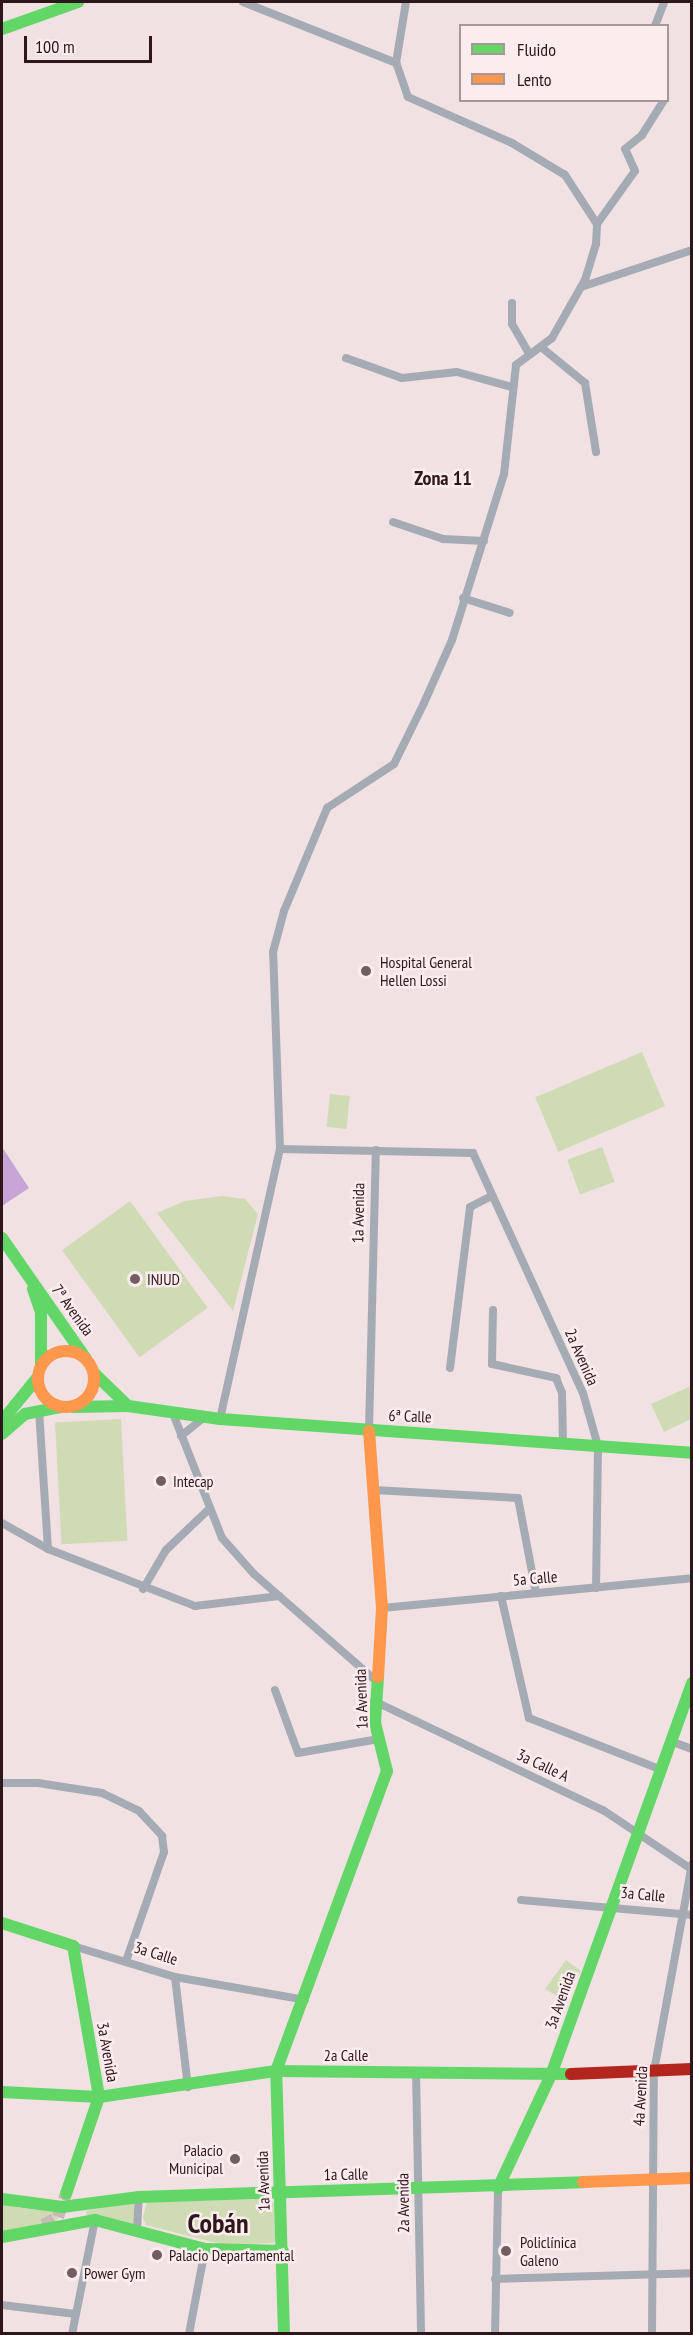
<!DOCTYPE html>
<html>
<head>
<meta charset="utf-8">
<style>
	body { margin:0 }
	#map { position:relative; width:693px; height:2335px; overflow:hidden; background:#f1e1e3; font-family:"PT Sans Narrow",sans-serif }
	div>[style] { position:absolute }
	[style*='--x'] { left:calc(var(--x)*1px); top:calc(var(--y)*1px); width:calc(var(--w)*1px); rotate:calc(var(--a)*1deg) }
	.green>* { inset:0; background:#cedbb4; transform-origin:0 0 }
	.water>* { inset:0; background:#c6a5d6 }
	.secondary-tunnel>* { height:12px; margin-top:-6px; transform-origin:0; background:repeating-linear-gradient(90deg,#cab8bb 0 12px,transparent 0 18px) }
	.street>* { height:8px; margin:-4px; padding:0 4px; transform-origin:4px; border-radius:4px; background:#a5abb3 }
	.fast>* { height:12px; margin:-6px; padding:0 6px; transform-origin:6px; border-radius:6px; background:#63d668 }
	.slow>* { height:12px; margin:-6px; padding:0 6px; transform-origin:6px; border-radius:6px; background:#ff974d }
	.slow>.ring { margin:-6px; padding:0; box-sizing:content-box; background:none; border:12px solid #ff974d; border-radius:50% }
	.jam>* { height:12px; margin:-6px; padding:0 6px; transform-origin:6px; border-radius:6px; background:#b3261e }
	.dots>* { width:16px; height:16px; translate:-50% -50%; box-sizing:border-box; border:3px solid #fbeced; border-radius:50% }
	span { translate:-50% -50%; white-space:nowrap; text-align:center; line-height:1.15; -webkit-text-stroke:5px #fbeced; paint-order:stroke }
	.poi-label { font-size:16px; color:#2f161a }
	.left { translate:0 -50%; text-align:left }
	.right { translate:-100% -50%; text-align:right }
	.street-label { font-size:16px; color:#2f161a }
	.quarter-label { font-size:20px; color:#2f161a; font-weight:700 }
	.town-label { font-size:28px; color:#2f161a; font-weight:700 }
	.frame { position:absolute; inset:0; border:3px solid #2f161a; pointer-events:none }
	.legend { position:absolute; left:459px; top:24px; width:210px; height:78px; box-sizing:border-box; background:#fbeced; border:2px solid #a99699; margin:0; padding:8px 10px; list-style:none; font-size:18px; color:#2f161a }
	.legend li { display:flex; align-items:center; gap:12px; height:30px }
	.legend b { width:30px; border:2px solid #a99699 }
	.scale { position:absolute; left:24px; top:36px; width:128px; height:27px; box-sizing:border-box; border:3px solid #2f161a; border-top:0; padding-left:8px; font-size:18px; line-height:21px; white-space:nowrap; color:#2f161a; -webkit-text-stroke:4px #fbeced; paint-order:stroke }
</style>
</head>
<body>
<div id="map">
	<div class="green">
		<i style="left:642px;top:1052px;width:59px;height:116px;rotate:67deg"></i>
		<i style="left:330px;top:1094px;width:20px;height:33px;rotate:6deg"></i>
		<i style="left:602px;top:1147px;width:37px;height:37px;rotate:70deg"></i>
		<i style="clip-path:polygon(222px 1196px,245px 1199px,258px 1214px,233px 1311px,157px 1213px,185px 1201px)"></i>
		<i style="left:130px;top:1201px;width:132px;height:84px;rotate:54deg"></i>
		<i style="clip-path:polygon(691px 1386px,691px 1419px,664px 1432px,651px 1404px)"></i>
		<i style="left:121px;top:1419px;width:122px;height:66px;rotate:87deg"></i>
		<i style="clip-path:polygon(566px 1960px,581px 1971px,564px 2000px,545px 1989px)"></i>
		<i style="clip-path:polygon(269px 2199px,275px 2204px,278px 2240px,273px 2243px,225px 2245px,146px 2225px,143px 2217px,147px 2202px)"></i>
		<i style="clip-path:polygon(134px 2202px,134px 2226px,86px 2215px,86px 2211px)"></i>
		<i style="clip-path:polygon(2px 2203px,20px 2208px,62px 2212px,54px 2223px,2px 2235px)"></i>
	</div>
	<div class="water">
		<i style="clip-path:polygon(2px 1147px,29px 1188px,2px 1206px)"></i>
	</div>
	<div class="secondary-tunnel">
		<i style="--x:43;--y:2225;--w:17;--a:-28"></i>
		<i style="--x:58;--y:2217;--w:24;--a:-71"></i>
	</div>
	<div class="street">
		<i style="--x:243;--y:2;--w:165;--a:21.7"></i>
		<i style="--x:655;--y:26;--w:26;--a:-69"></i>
		<i style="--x:597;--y:224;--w:65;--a:-54.4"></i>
		<i style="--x:635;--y:171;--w:24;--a:-114"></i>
		<i style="--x:625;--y:149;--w:22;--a:-39"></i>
		<i style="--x:642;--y:135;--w:41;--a:-57.8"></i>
		<i style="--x:581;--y:287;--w:117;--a:-18.4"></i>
		<i style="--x:512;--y:303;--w:21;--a:90"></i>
		<i style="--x:512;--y:324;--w:34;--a:60"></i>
		<i style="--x:541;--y:347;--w:57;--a:39.3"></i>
		<i style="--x:585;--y:383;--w:70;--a:80.9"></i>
		<i style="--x:346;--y:358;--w:59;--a:19.7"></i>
		<i style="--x:402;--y:378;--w:55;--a:-6.2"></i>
		<i style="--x:457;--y:372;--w:57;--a:15.3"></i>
		<i style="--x:393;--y:522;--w:53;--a:18.8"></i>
		<i style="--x:443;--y:539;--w:41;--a:2.8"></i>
		<i style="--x:463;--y:598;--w:49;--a:17.7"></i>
		<i style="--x:280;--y:1149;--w:193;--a:1.2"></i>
		<i style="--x:473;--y:1153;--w:264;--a:65.4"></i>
		<i style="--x:583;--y:1393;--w:55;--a:74.2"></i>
		<i style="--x:598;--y:1446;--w:142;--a:90.8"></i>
		<i style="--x:493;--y:1310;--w:54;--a:91.1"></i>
		<i style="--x:492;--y:1364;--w:66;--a:12.3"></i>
		<i style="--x:556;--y:1378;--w:16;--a:68"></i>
		<i style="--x:562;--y:1393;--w:50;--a:88.9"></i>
		<i style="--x:450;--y:1368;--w:162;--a:-82.9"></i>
		<i style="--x:470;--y:1207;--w:25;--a:-27"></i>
		<i style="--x:39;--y:1410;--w:139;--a:86.3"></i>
		<i style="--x:172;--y:1411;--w:136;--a:68.5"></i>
		<i style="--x:222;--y:1538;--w:48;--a:48.4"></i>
		<i style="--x:254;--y:1574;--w:159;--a:41.2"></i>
		<i style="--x:220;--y:1419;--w:277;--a:-77.5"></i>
		<i style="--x:280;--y:1149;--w:197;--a:-92"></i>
		<i style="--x:273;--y:952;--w:42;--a:-75"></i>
		<i style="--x:284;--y:911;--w:112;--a:-67.3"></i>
		<i style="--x:327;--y:808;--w:80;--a:-33.3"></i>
		<i style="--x:394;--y:764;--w:68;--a:-63.8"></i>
		<i style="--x:424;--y:703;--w:69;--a:-66"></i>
		<i style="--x:452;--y:640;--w:174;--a:-72.6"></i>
		<i style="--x:504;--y:474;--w:110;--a:-83.7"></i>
		<i style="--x:516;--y:365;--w:45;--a:-36.9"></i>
		<i style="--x:552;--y:338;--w:67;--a:-60.4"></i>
		<i style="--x:585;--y:280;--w:38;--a:-73"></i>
		<i style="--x:596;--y:244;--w:20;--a:-87"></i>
		<i style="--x:597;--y:224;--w:59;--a:-123.1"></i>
		<i style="--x:565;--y:175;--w:62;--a:-148.9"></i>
		<i style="--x:512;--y:143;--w:114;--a:-156.1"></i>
		<i style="--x:408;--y:97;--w:36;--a:-109"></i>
		<i style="--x:396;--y:63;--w:62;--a:-80.7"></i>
		<i style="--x:369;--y:1431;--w:281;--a:-88.6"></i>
		<i style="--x:181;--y:1436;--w:32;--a:-39"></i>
		<i style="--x:374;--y:1490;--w:144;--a:3.2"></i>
		<i style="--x:518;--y:1498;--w:97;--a:79.3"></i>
		<i style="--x:2;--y:1523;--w:53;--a:29.5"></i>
		<i style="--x:48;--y:1549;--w:158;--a:21.2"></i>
		<i style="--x:195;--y:1606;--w:85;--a:-6.8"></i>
		<i style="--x:143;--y:1589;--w:45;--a:-59.5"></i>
		<i style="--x:166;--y:1550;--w:59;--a:-43.6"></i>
		<i style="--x:501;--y:1596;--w:125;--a:77.1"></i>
		<i style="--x:529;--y:1718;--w:140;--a:21.4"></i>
		<i style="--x:382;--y:1608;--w:311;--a:-5.5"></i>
		<i style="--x:275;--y:1690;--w:67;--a:69.9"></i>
		<i style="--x:298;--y:1753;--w:82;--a:-9.8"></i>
		<i style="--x:374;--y:1701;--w:254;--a:25.5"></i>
		<i style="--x:603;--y:1810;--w:106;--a:33.8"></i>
		<i style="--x:670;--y:1741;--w:23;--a:20"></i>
		<i style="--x:2;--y:1783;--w:36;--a:0"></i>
		<i style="--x:38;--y:1783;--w:65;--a:8.9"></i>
		<i style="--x:102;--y:1793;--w:41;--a:25.9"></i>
		<i style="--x:139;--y:1811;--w:34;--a:47"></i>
		<i style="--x:162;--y:1836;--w:16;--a:83"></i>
		<i style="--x:164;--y:1852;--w:115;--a:109.2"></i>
		<i style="--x:521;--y:1900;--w:172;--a:5"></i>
		<i style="--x:73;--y:1946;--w:107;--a:16.9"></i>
		<i style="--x:175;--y:1977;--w:132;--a:10"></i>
		<i style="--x:175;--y:1977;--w:111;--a:83.3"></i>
		<i style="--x:416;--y:2071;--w:263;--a:88.9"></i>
		<i style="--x:137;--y:2231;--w:34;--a:-87"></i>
		<i style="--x:495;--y:2279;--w:197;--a:-1.7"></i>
		<i style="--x:2;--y:2305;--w:74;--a:7"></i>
		<i style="--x:72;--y:2334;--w:116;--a:-78.6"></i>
		<i style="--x:189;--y:2334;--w:86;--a:-79.3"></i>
		<i style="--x:495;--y:2334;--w:146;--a:-88.8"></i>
		<i style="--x:652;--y:2334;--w:263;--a:-89.6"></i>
		<i style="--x:654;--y:2071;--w:210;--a:-79.6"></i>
	</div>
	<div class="fast">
		<i style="--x:2;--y:29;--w:81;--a:-19.6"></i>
		<i style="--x:2;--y:1238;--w:147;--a:55.2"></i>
		<i style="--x:33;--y:1289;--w:24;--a:71"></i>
		<i style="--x:41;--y:1312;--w:54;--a:90"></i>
		<i style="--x:94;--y:1373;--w:47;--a:44.1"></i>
		<i style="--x:73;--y:1407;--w:55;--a:-1"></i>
		<i style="--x:128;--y:1406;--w:93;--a:8"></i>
		<i style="--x:220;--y:1419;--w:473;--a:4.1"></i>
		<i style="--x:2;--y:1421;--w:57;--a:-50.7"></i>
		<i style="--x:2;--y:1434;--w:30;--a:-41"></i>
		<i style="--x:25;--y:1414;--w:37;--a:-11"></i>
		<i style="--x:2;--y:1923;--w:75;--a:17.9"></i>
		<i style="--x:73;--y:1946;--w:153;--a:80.2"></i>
		<i style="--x:99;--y:2097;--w:102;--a:108.8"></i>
		<i style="--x:2;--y:2092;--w:97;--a:3"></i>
		<i style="--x:99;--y:2097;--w:179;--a:-8.4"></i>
		<i style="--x:276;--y:2071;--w:295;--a:0.6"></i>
		<i style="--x:498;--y:2188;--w:125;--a:-64.9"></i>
		<i style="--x:551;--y:2075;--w:417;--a:-70.2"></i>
		<i style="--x:2;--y:2199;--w:61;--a:7.6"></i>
		<i style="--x:62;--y:2207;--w:78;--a:-7.4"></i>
		<i style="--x:139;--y:2197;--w:444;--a:-1.9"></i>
		<i style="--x:2;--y:2237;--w:95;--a:-10.4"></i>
		<i style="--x:95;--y:2220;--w:114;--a:14.8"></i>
		<i style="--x:205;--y:2249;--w:78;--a:1.5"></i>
		<i style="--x:284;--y:2334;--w:263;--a:-91.7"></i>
		<i style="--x:276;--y:2071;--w:320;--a:-69.7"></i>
		<i style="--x:387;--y:1771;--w:49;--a:-104"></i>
		<i style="--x:375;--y:1723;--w:46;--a:-86.3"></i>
	</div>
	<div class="slow">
		<i class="ring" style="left:38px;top:1351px;width:44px;height:44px"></i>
		<i style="--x:369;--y:1431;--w:177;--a:85.8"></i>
		<i style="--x:382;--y:1608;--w:69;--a:93.3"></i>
		<i style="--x:583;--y:2182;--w:109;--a:-2.1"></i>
	</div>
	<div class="jam">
		<i style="--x:571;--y:2074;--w:121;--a:-2.4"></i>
	</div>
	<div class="dots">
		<i style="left:366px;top:971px;background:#735d60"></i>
		<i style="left:135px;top:1279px;background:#735d60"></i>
		<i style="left:161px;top:1481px;background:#735d60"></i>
		<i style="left:235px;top:2159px;background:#735d60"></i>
		<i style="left:506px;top:2251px;background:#735d60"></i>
		<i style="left:157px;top:2255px;background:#735d60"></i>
		<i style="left:72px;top:2273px;background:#735d60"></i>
	</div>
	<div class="poi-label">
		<span class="left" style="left:380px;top:971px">Hospital General<br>Hellen Lossi</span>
		<span class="left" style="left:147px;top:1279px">INJUD</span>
		<span class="left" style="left:173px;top:1481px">Intecap</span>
		<span class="right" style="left:223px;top:2159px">Palacio<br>Municipal</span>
		<span class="left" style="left:520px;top:2251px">Policlínica<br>Galeno</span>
		<span class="left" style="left:169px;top:2255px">Palacio Departamental</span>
		<span class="left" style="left:84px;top:2273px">Power Gym</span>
	</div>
	<div class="street-label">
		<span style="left:358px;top:1213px;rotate:-89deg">1a Avenida</span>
		<span style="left:73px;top:1310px;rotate:54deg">7ª Avenida</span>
		<span style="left:582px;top:1357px;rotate:66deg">2a Avenida</span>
		<span style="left:410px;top:1416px;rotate:2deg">6ª Calle</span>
		<span style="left:535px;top:1578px;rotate:-5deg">5a Calle</span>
		<span style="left:361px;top:1699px;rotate:-92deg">1a Avenida</span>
		<span style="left:543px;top:1765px;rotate:25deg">3a Calle A</span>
		<span style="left:643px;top:1894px;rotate:5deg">3a Calle</span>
		<span style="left:156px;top:1953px;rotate:17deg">3a Calle</span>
		<span style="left:560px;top:2000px;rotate:-70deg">3a Avenida</span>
		<span style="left:108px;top:2052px;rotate:80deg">3a Avenida</span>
		<span style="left:346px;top:2055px">2a Calle</span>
		<span style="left:640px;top:2096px;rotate:-87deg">4a Avenida</span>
		<span style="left:346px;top:2174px;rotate:-1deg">1a Calle</span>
		<span style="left:263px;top:2181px;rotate:-92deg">1a Avenida</span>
		<span style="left:403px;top:2203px;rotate:-91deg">2a Avenida</span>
	</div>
	<div class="quarter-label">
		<span style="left:443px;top:478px">Zona 11</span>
	</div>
	<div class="town-label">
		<span style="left:218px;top:2223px">Cobán</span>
	</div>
	<div class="frame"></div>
	<ul class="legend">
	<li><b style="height:8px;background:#63d668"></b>Fluido</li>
	<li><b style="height:8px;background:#ff974d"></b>Lento</li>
	</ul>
	<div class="scale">100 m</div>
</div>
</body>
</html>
